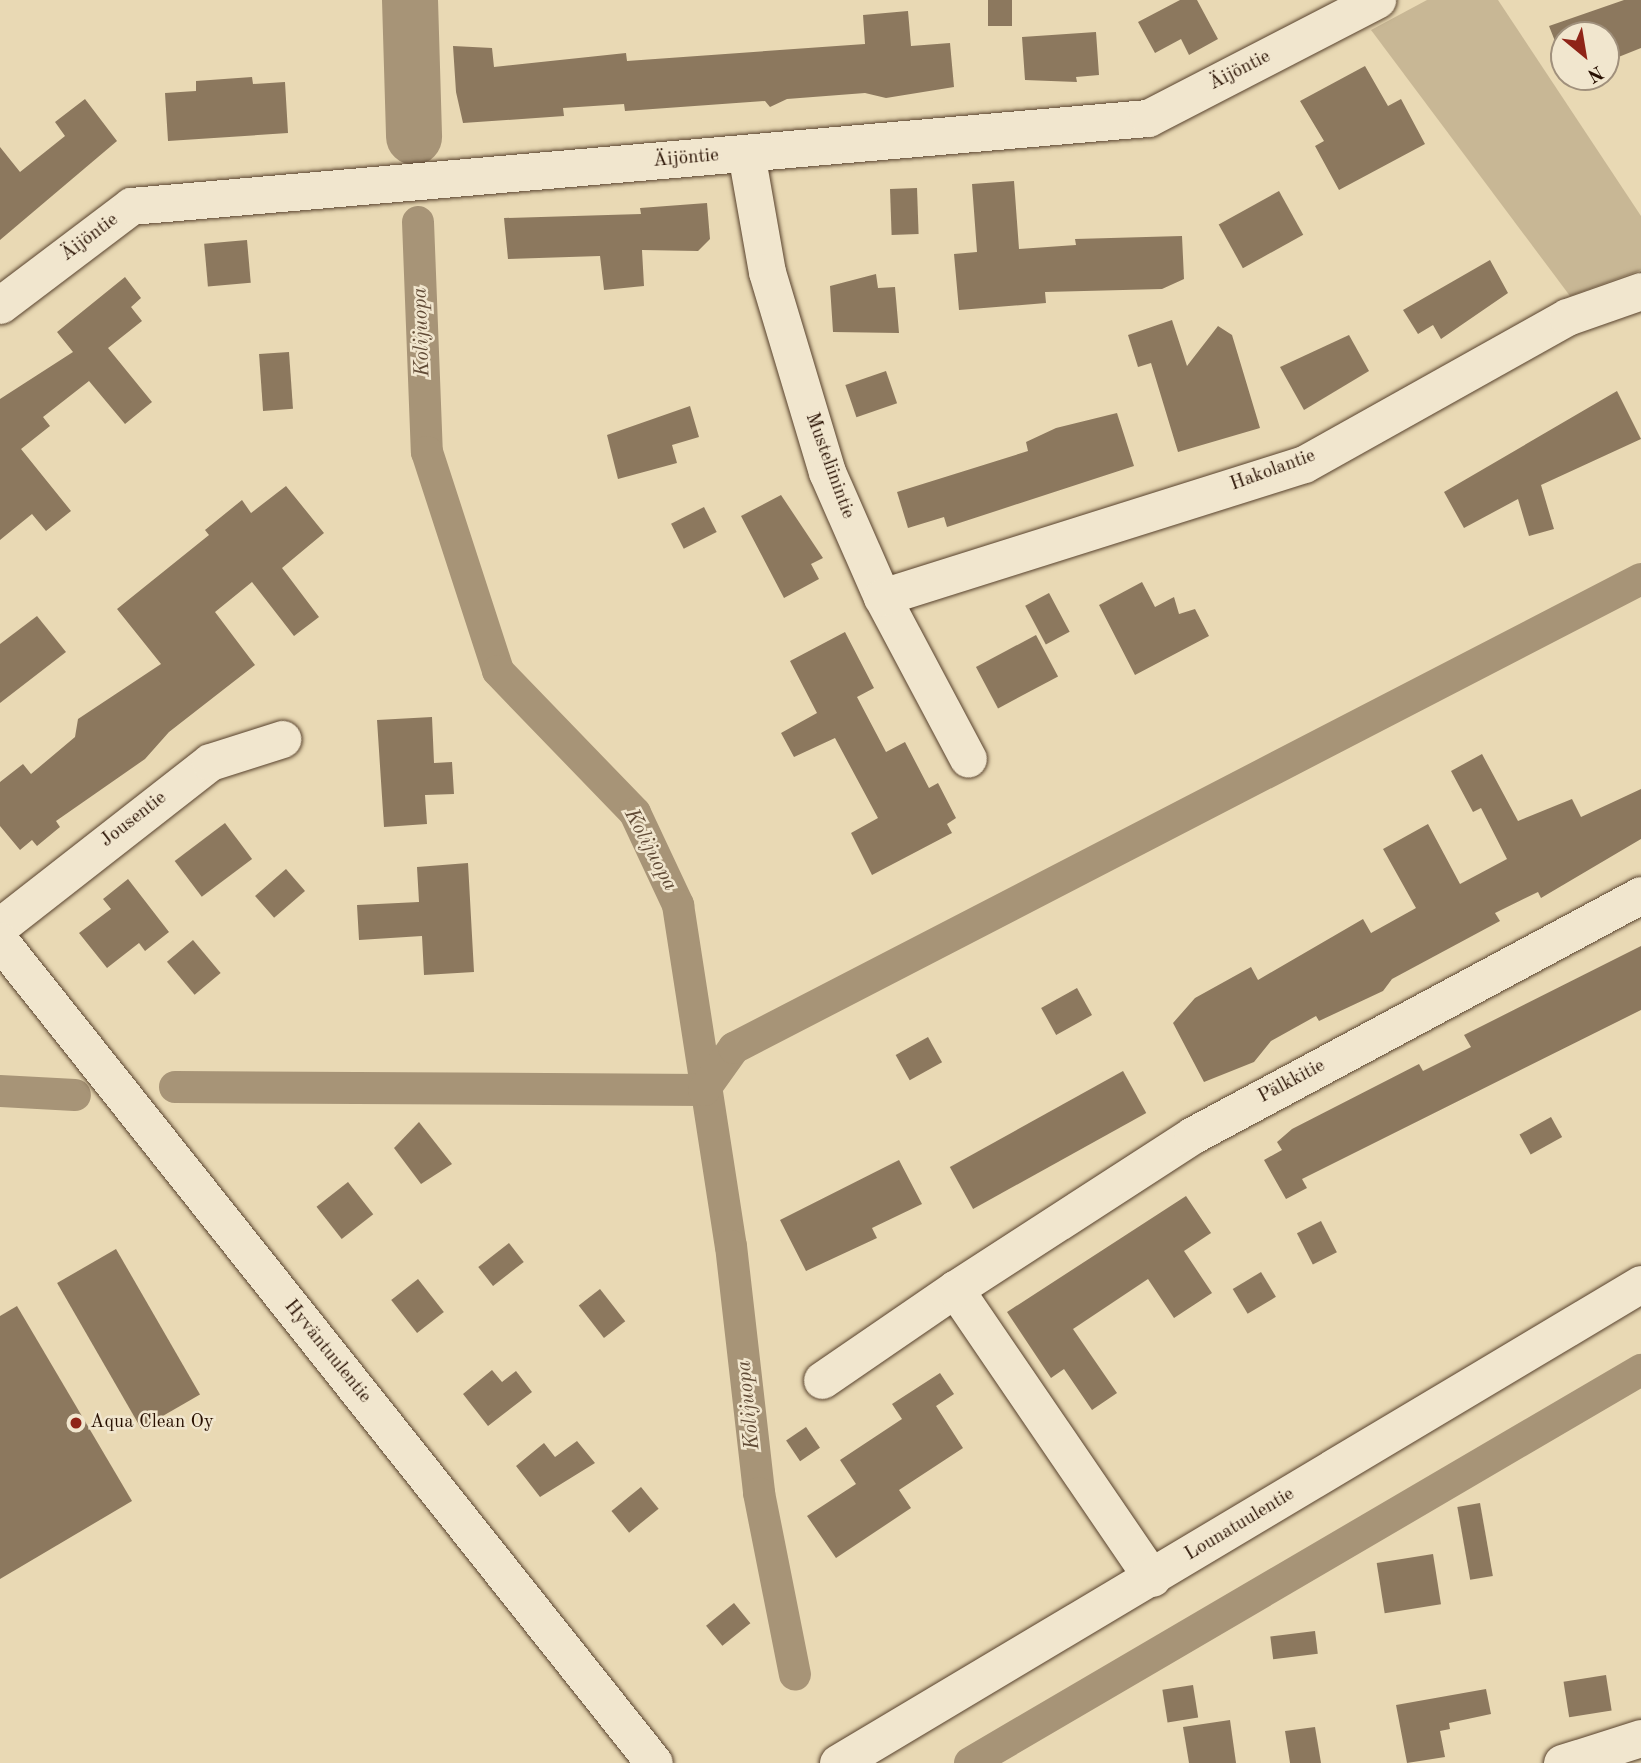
<!DOCTYPE html>
<html>
<head>
<meta charset="utf-8">
<style>
	body { margin:0 }
	#map { position:relative; width:1641px; height:1763px; overflow:hidden; background:#e9d9b4; font-family:"Old Standard TT",serif }
	div>[style] { position:absolute }
	[style*='--x'] { left:calc(var(--x)*1px); top:calc(var(--y)*1px); width:calc(var(--w)*1px); rotate:calc(var(--a)*1deg) }
	.green>* { inset:0; background:#c8b795 }
	.canal>* { height:32px; margin:-16px; padding:0 16px; transform-origin:16px; border-radius:16px; background:#a79477 }
	.river>* { height:56px; margin:-28px; padding:0 28px; transform-origin:28px; border-radius:28px; background:#a79477 }
	.building>* { inset:0; background:#8c785e; transform-origin:0 0 }
	.roads { filter:drop-shadow(0 0 2px #58422d) drop-shadow(0 0 2px #58422d) }
	.minor>* { height:37px; margin:-18.5px; padding:0 18.5px; transform-origin:18.5px; border-radius:18.5px; background:#f1e6ce }
	.dots>* { width:19px; height:19px; translate:-50% -50%; box-sizing:border-box; border:4px solid #f1e6ce; border-radius:50% }
	span { translate:-50% -50%; white-space:nowrap; text-align:center; line-height:1.15; -webkit-text-stroke:5px #f1e6ce; paint-order:stroke }
	.street-label { font-size:19px; color:#270f00 }
	.poi-label { font-size:19px; color:#270f00 }
	.left { translate:0 -50%; text-align:left }
	.water-label { font-size:21px; color:#614b36; font-style:italic }
	.north { position:absolute; left:1550px; top:21px; width:70px; height:70px; box-sizing:border-box; background:#f1e6ce; border:2px solid #a0907c; border-radius:50%; rotate:150deg; font-size:19px; font-weight:700; line-height:28px; text-align:center; color:#270f00 }
	.north::after { content:''; display:block; margin:auto; width:24px; height:32px; background:#8f2418; clip-path:polygon(50% 0,100% 100%,50% 72%,0 100%) }
</style>
</head>
<body>
<div id="map">
	<div class="green">
		<i style="clip-path:polygon(1427px 0,1498px 0,1641px 216px,1641px 270px,1570px 296px,1371px 30px)"></i>
	</div>
	<div class="canal">
		<i style="--x:418;--y:222;--w:230;--a:87.8"></i>
		<i style="--x:427;--y:452;--w:230;--a:72"></i>
		<i style="--x:498;--y:671;--w:197;--a:46"></i>
		<i style="--x:635;--y:813;--w:102;--a:64.9"></i>
		<i style="--x:678;--y:905;--w:345;--a:81.2"></i>
		<i style="--x:731;--y:1246;--w:249;--a:83.5"></i>
		<i style="--x:759;--y:1493;--w:185;--a:78.8"></i>
		<i style="--x:175;--y:1087;--w:529;--a:0.32"></i>
		<i style="--x:704;--y:1090;--w:52;--a:-54.5"></i>
		<i style="--x:734;--y:1048;--w:1021;--a:-27.34"></i>
		<i style="--x:0;--y:1091;--w:75;--a:3.1"></i>
		<i style="--x:970;--y:1763;--w:778;--a:-30.36"></i>
	</div>
	<div class="river">
		<i style="--x:410;--y:0;--w:137;--a:88.3"></i>
	</div>
	<div class="building">
		<i style="left:988px;top:0;width:24px;height:26px"></i>
		<i style="clip-path:polygon(1180px 0,1197px 0,1218px 39px,1189px 55px,1181px 39px,1155px 53px,1138px 22px)"></i>
		<i style="clip-path:polygon(1624px 0,1641px 0,1641px 48px,1606px 62px,1606px 35px,1564px 35px,1564px 64px,1549px 26px)"></i>
		<i style="clip-path:polygon(908px 11px,911px 46px,950px 43px,954px 87px,886px 98px,865px 93px,787px 99px,770px 107px,765px 101px,625px 111px,624px 104px,563px 108px,564px 116px,463px 123px,456px 92px,453px 46px,492px 48px,494px 67px,626px 53px,627px 61px,865px 44px,863px 15px)"></i>
		<i style="clip-path:polygon(1096px 32px,1099px 75px,1076px 77px,1077px 82px,1025px 80px,1022px 37px)"></i>
		<i style="clip-path:polygon(1365px 66px,1388px 106px,1401px 99px,1425px 144px,1339px 190px,1315px 146px,1324px 141px,1300px 101px)"></i>
		<i style="clip-path:polygon(252px 77px,253px 84px,285px 82px,288px 133px,168px 141px,165px 93px,196px 91px,196px 81px)"></i>
		<i style="clip-path:polygon(85px 99px,117px 141px,0 240px,0 147px,20px 172px,65px 136px,55px 122px)"></i>
		<i style="clip-path:polygon(1014px 181px,1019px 249px,1076px 245px,1075px 239px,1182px 236px,1184px 279px,1162px 289px,1045px 292px,1046px 303px,959px 310px,954px 254px,977px 252px,972px 184px)"></i>
		<i style="left:917px;top:188px;width:46px;height:27px;rotate:88deg"></i>
		<i style="left:1279px;top:191px;width:50px;height:69px;rotate:61deg"></i>
		<i style="clip-path:polygon(707px 203px,710px 239px,698px 251px,642px 250px,644px 286px,604px 290px,600px 256px,508px 259px,504px 218px,641px 214px,640px 208px)"></i>
		<i style="left:247px;top:240px;width:43px;height:43px;rotate:85deg"></i>
		<i style="clip-path:polygon(1490px 260px,1508px 293px,1441px 339px,1433px 325px,1418px 334px,1403px 310px)"></i>
		<i style="clip-path:polygon(876px 274px,878px 288px,895px 287px,899px 333px,833px 332px,830px 286px)"></i>
		<i style="clip-path:polygon(125px 277px,141px 298px,131px 307px,142px 321px,108px 348px,152px 402px,125px 424px,89px 381px,43px 417px,50px 426px,21px 449px,71px 511px,46px 531px,32px 514px,0 540px,0 399px,73px 352px,57px 332px)"></i>
		<i style="clip-path:polygon(1172px 320px,1187px 366px,1218px 326px,1232px 335px,1260px 428px,1178px 452px,1151px 363px,1138px 367px,1128px 335px)"></i>
		<i style="clip-path:polygon(1349px 335px,1369px 371px,1304px 410px,1280px 367px)"></i>
		<i style="left:289px;top:352px;width:57px;height:30px;rotate:86deg"></i>
		<i style="left:886px;top:371px;width:34px;height:43px;rotate:71deg"></i>
		<i style="clip-path:polygon(1617px 391px,1641px 439px,1541px 485px,1554px 529px,1529px 536px,1518px 499px,1464px 528px,1444px 492px)"></i>
		<i style="clip-path:polygon(690px 406px,699px 437px,672px 445px,677px 463px,618px 479px,607px 435px)"></i>
		<i style="clip-path:polygon(1117px 413px,1134px 466px,947px 527px,944px 517px,908px 528px,897px 492px,1028px 451px,1026px 442px,1056px 428px)"></i>
		<i style="clip-path:polygon(286px 486px,324px 533px,282px 568px,319px 617px,294px 636px,252px 582px,215px 612px,255px 665px,169px 732px,145px 759px,56px 821px,60px 827px,37px 846px,32px 840px,20px 850px,0 826px,0 782px,23px 764px,31px 774px,75px 737px,78px 719px,161px 664px,117px 609px,209px 535px,205px 530px,242px 500px,251px 513px)"></i>
		<i style="clip-path:polygon(781px 495px,823px 558px,811px 564px,819px 579px,784px 598px,741px 516px)"></i>
		<i style="left:704px;top:507px;width:28px;height:37px;rotate:63deg"></i>
		<i style="clip-path:polygon(1142px 582px,1155px 607px,1174px 597px,1179px 614px,1195px 609px,1209px 636px,1135px 675px,1099px 605px)"></i>
		<i style="left:1049px;top:593px;width:44px;height:27px;rotate:62deg"></i>
		<i style="clip-path:polygon(37px 616px,66px 652px,0 703px,0 644px)"></i>
		<i style="clip-path:polygon(845px 632px,874px 688px,857px 697px,886px 752px,905px 742px,929px 788px,938px 783px,956px 818px,947px 824px,952px 833px,872px 875px,851px 833px,878px 818px,835px 738px,794px 757px,781px 733px,817px 713px,790px 661px)"></i>
		<i style="left:1036px;top:635px;width:47px;height:68px;rotate:62deg"></i>
		<i style="clip-path:polygon(432px 717px,434px 763px,452px 762px,454px 794px,425px 795px,427px 824px,384px 827px,377px 720px)"></i>
		<i style="clip-path:polygon(1482px 754px,1518px 821px,1572px 799px,1581px 817px,1641px 789px,1641px 839px,1541px 898px,1538px 892px,1495px 913px,1500px 921px,1392px 979px,1383px 991px,1319px 1021px,1316px 1016px,1271px 1041px,1254px 1062px,1204px 1082px,1173px 1023px,1195px 998px,1251px 967px,1258px 980px,1363px 919px,1371px 933px,1416px 908px,1383px 849px,1428px 824px,1460px 884px,1507px 859px,1481px 808px,1473px 812px,1451px 771px)"></i>
		<i style="left:225px;top:823px;width:45px;height:63px;rotate:53deg"></i>
		<i style="clip-path:polygon(468px 863px,474px 972px,424px 975px,422px 936px,359px 940px,357px 905px,419px 902px,417px 867px)"></i>
		<i style="left:286px;top:869px;width:29px;height:41px;rotate:49deg"></i>
		<i style="clip-path:polygon(128px 879px,169px 932px,145px 951px,139px 943px,107px 968px,79px 933px,111px 909px,103px 899px)"></i>
		<i style="left:193px;top:940px;width:43px;height:34px;rotate:50deg"></i>
		<i style="clip-path:polygon(1641px 946px,1641px 1010px,1302px 1179px,1307px 1188px,1286px 1199px,1264px 1160px,1282px 1150px,1277px 1142px,1292px 1129px,1419px 1064px,1423px 1071px,1471px 1047px,1464px 1035px)"></i>
		<i style="left:1077px;top:988px;width:31px;height:41px;rotate:61deg"></i>
		<i style="left:928px;top:1037px;width:29px;height:37px;rotate:61deg"></i>
		<i style="left:1123px;top:1071px;width:48px;height:198px;rotate:61deg"></i>
		<i style="left:1551px;top:1117px;width:23px;height:36px;rotate:61deg"></i>
		<i style="clip-path:polygon(419px 1122px,452px 1164px,421px 1184px,394px 1148px)"></i>
		<i style="clip-path:polygon(899px 1160px,922px 1204px,872px 1228px,877px 1238px,806px 1271px,780px 1220px)"></i>
		<i style="left:348px;top:1182px;width:41px;height:40px;rotate:52deg"></i>
		<i style="clip-path:polygon(1186px 1196px,1211px 1233px,1184px 1251px,1212px 1293px,1174px 1318px,1148px 1279px,1073px 1329px,1117px 1393px,1092px 1410px,1064px 1369px,1051px 1378px,1007px 1312px)"></i>
		<i style="left:1321px;top:1221px;width:35px;height:27px;rotate:63deg"></i>
		<i style="left:509px;top:1243px;width:24px;height:39px;rotate:52deg"></i>
		<i style="left:116px;top:1249px;width:168px;height:68px;rotate:60deg"></i>
		<i style="left:1261px;top:1272px;width:29px;height:33px;rotate:59deg"></i>
		<i style="left:418px;top:1279px;width:42px;height:34px;rotate:52deg"></i>
		<i style="left:600px;top:1289px;width:41px;height:27px;rotate:52deg"></i>
		<i style="clip-path:polygon(17px 1306px,132px 1501px,0 1579px,0 1316px)"></i>
		<i style="clip-path:polygon(492px 1370px,502px 1382px,516px 1371px,532px 1392px,488px 1426px,463px 1394px)"></i>
		<i style="clip-path:polygon(940px 1373px,954px 1394px,936px 1406px,963px 1448px,899px 1490px,911px 1508px,836px 1558px,807px 1516px,856px 1484px,840px 1460px,902px 1419px,892px 1404px)"></i>
		<i style="left:806px;top:1427px;width:25px;height:24px;rotate:56deg"></i>
		<i style="clip-path:polygon(577px 1441px,595px 1463px,540px 1497px,516px 1466px,544px 1443px,555px 1457px)"></i>
		<i style="left:641px;top:1487px;width:28px;height:38px;rotate:51deg"></i>
		<i style="left:1480px;top:1503px;width:74px;height:23px;rotate:80deg"></i>
		<i style="left:1433px;top:1554px;width:51px;height:57px;rotate:81deg"></i>
		<i style="left:734px;top:1603px;width:26px;height:36px;rotate:51deg"></i>
		<i style="left:1315px;top:1631px;width:23px;height:45px;rotate:83deg"></i>
		<i style="left:1606px;top:1675px;width:36px;height:43px;rotate:81deg"></i>
		<i style="left:1193px;top:1685px;width:33px;height:31px;rotate:81deg"></i>
		<i style="clip-path:polygon(1486px 1689px,1491px 1714px,1449px 1723px,1450px 1729px,1440px 1731px,1445px 1757px,1407px 1763px,1396px 1705px)"></i>
		<i style="clip-path:polygon(1230px 1720px,1236px 1763px,1189px 1763px,1183px 1727px)"></i>
		<i style="clip-path:polygon(1315px 1727px,1321px 1763px,1290px 1763px,1285px 1731px)"></i>
	</div>
	<div class="roads">
		<div class="minor">
			<i style="--x:746;--y:153;--w:121;--a:80"></i>
			<i style="--x:767;--y:272;--w:209;--a:73.3"></i>
			<i style="--x:827;--y:472;--w:137;--a:66.3"></i>
			<i style="--x:882;--y:597;--w:183;--a:62"></i>
			<i style="--x:0;--y:305;--w:164;--a:-37.1"></i>
			<i style="--x:131;--y:206;--w:1021;--a:-4.95"></i>
			<i style="--x:1148;--y:118;--w:258;--a:-27.3"></i>
			<i style="--x:882;--y:597;--w:442;--a:-17.5"></i>
			<i style="--x:1304;--y:464;--w:301;--a:-29.2"></i>
			<i style="--x:1567;--y:317;--w:78;--a:-19.4"></i>
			<i style="--x:0;--y:926;--w:266;--a:-38"></i>
			<i style="--x:210;--y:762;--w:76;--a:-17.7"></i>
			<i style="--x:0;--y:941;--w:1050;--a:51.49"></i>
			<i style="--x:822;--y:1380;--w:161;--a:-34.4"></i>
			<i style="--x:1152;--y:1578;--w:350;--a:-124.3"></i>
			<i style="--x:955;--y:1289;--w:283;--a:-32.9"></i>
			<i style="--x:1193;--y:1135;--w:508;--a:-28.18"></i>
			<i style="--x:838;--y:1763;--w:935;--a:-30.82"></i>
			<i style="--x:1562;--y:1763;--w:83;--a:-17.6"></i>
		</div>
	</div>
	<div class="dots">
		<i style="left:76px;top:1423px;background:#8f2418"></i>
	</div>
	<div class="street-label">
		<span style="left:1240px;top:71px;rotate:-27deg">Äijöntie</span>
		<span style="left:686px;top:159px;rotate:-5deg">Äijöntie</span>
		<span style="left:90px;top:238px;rotate:-37deg">Äijöntie</span>
		<span style="left:829px;top:466px;rotate:70deg">Musteliinintie</span>
		<span style="left:1273px;top:471px;rotate:-20deg">Hakolantie</span>
		<span style="left:134px;top:820px;rotate:-38deg">Jousentie</span>
		<span style="left:1292px;top:1082px;rotate:-28deg">Pälkkitie</span>
		<span style="left:327px;top:1352px;rotate:51deg">Hyväntuulentie</span>
		<span style="left:1240px;top:1525px;rotate:-31deg">Lounatuulentie</span>
	</div>
	<div class="poi-label">
		<span class="left" style="left:90px;top:1423px">Aqua Clean Oy</span>
	</div>
	<div class="water-label">
		<span style="left:422px;top:332px;rotate:-92deg">Kolijuopa</span>
		<span style="left:650px;top:850px;rotate:62deg">Kolijuopa</span>
		<span style="left:749px;top:1405px;rotate:-96deg">Kolijuopa</span>
	</div>
	<div class="north">N</div>
</div>
</body>
</html>
